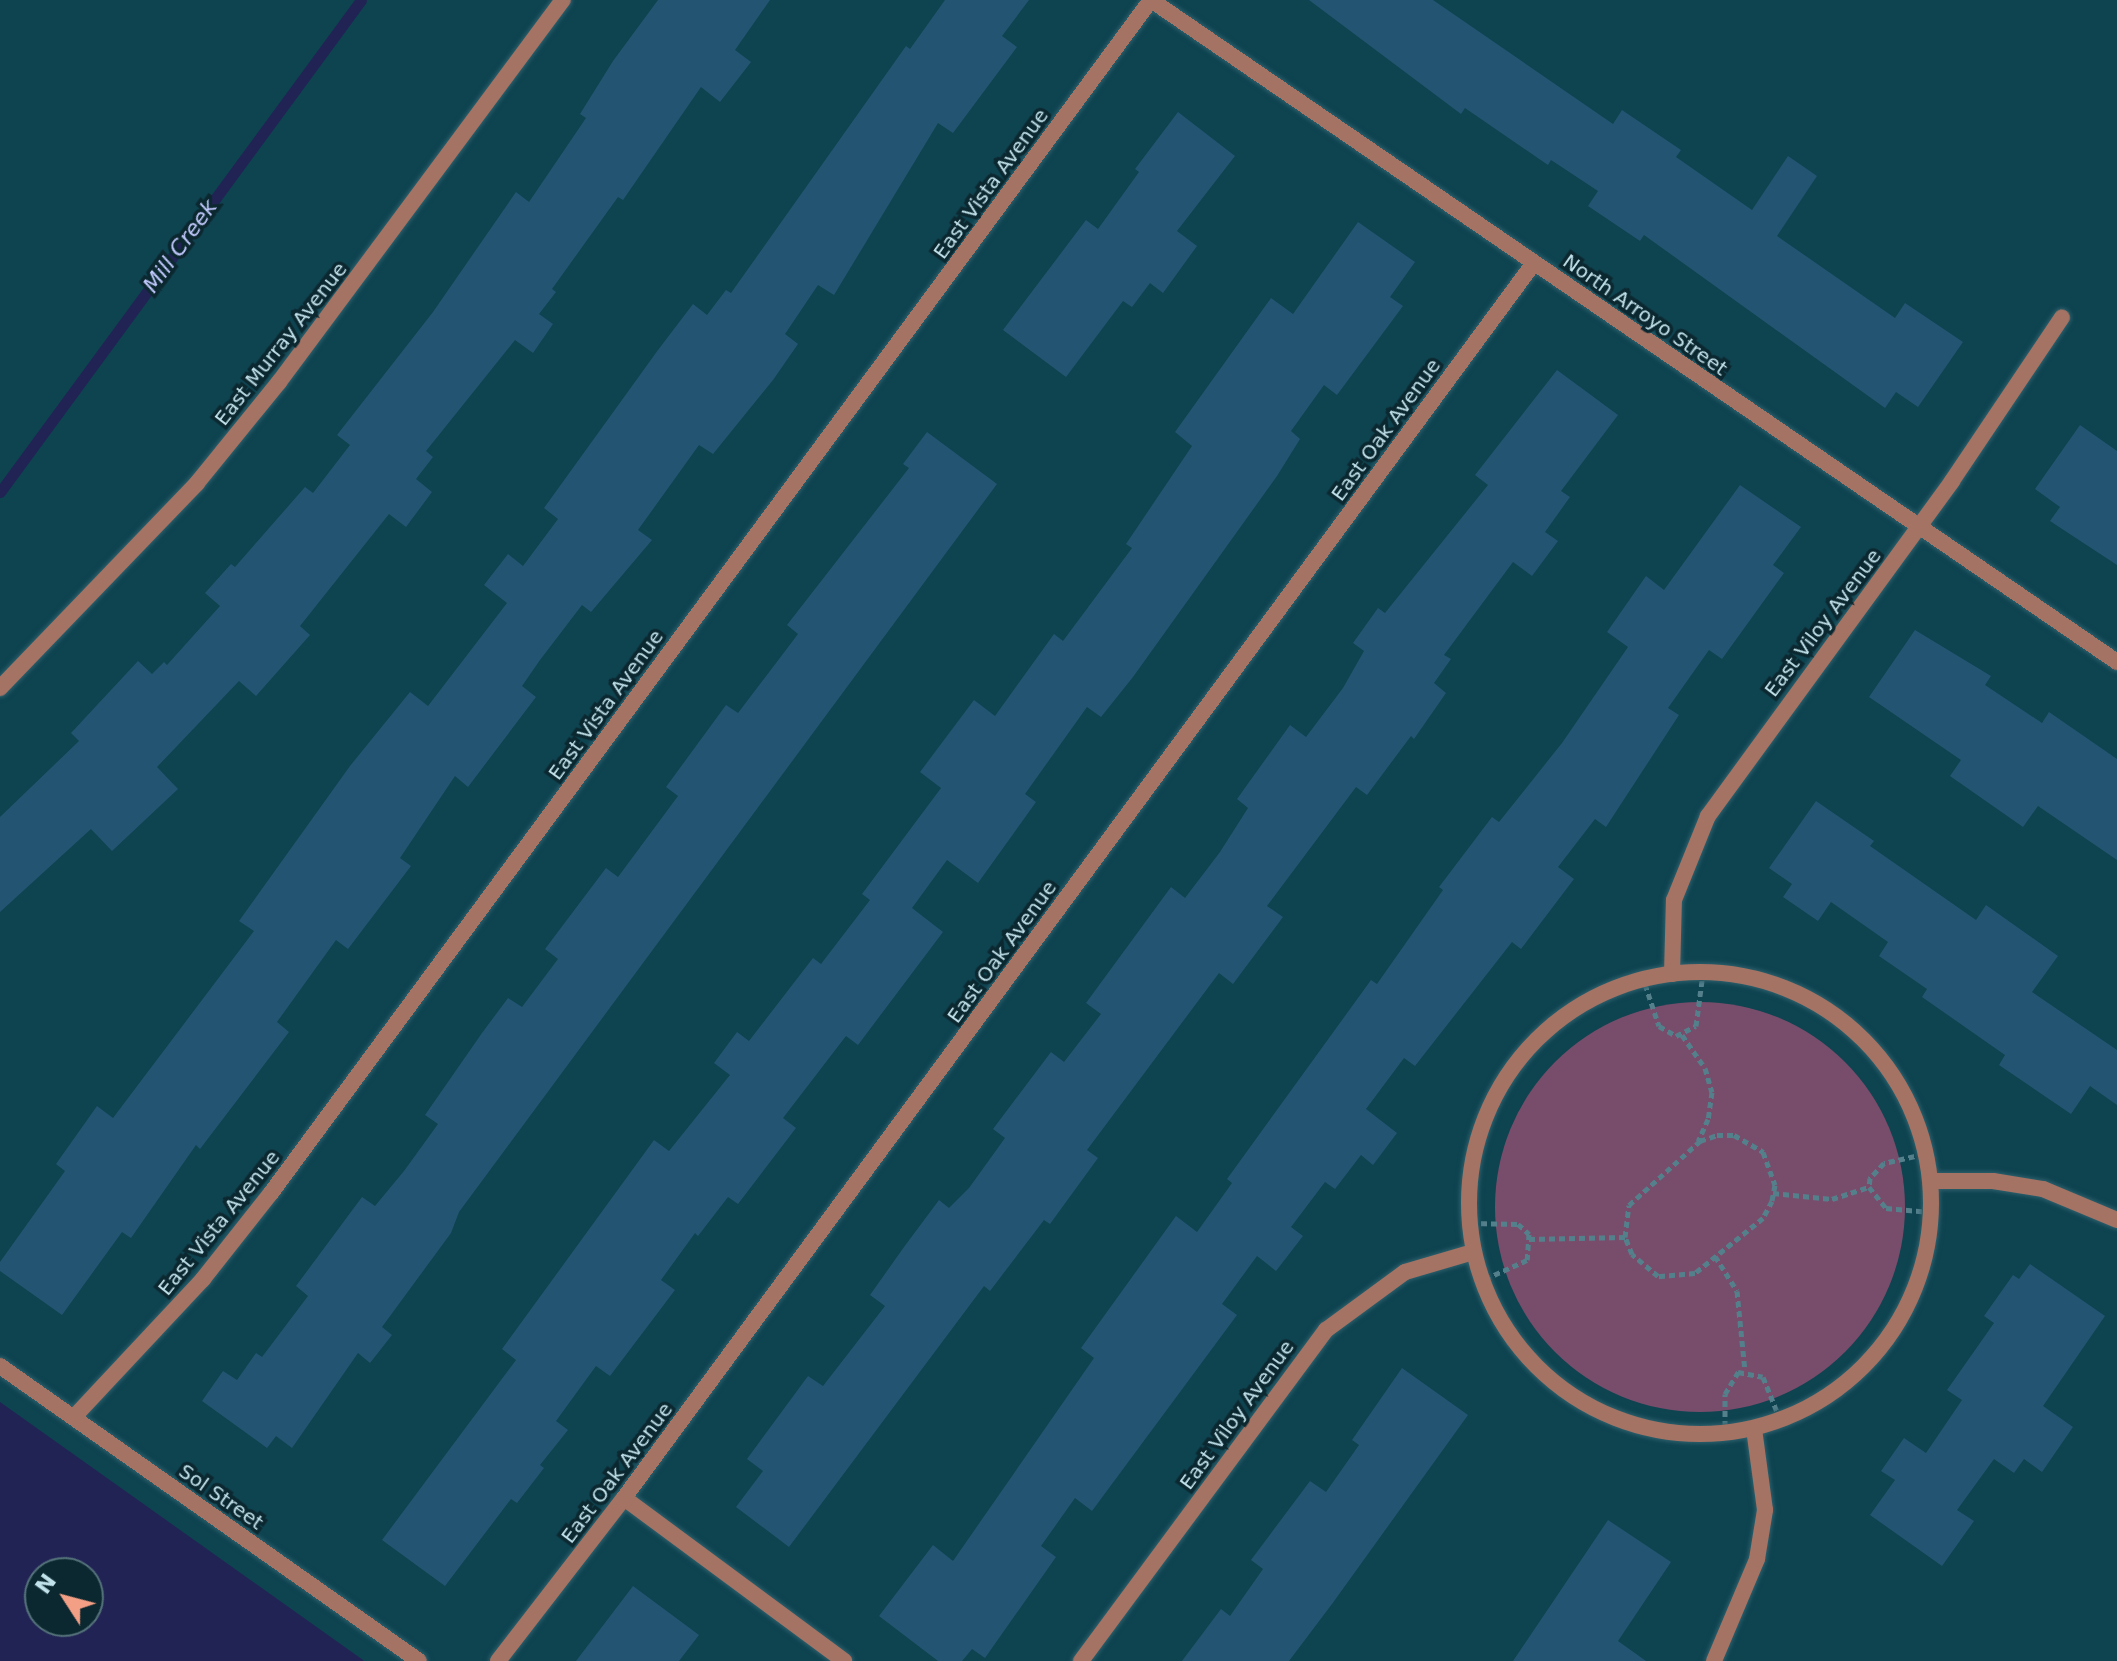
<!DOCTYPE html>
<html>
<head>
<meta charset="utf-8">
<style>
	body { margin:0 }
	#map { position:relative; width:2117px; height:1661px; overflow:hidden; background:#0e4350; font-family:"DejaVu Sans",sans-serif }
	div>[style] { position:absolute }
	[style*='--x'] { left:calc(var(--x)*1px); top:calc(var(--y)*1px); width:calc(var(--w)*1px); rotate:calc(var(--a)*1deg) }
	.green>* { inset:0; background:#774d6b }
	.round { border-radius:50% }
	.water>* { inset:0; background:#212355 }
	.stream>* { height:11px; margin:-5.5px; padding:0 5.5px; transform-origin:5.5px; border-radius:5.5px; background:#212355 }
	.building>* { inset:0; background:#235572 }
	.path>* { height:5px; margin-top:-2.5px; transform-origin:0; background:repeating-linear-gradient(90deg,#54808c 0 6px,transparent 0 10px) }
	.roads { filter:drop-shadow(0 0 2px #2e606c) drop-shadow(0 0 2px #2e606c) }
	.street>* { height:16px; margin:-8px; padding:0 8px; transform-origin:8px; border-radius:8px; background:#a57364 }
	.street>.ring { margin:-8px; padding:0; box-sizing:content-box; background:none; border:16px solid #a57364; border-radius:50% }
	span { translate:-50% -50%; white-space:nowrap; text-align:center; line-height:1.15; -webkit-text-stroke:7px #0b272f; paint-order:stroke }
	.street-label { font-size:20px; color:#c2e2eb }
	.water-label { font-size:22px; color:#c0c8fc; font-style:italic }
	.north { position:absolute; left:24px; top:1557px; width:80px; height:80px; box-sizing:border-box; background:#0b272f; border:2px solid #54727a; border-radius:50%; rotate:306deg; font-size:22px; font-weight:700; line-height:32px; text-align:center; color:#c2e2eb }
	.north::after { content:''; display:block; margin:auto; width:28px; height:36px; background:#f39f85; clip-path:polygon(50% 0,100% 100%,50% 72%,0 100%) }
</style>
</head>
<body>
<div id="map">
	<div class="green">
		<i class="round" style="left:1495px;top:1002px;width:410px;height:410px"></i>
	</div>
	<div class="water">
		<i style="clip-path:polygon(evenodd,0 1402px,363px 1660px,364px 1661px,0 1661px,0 1402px,40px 1573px,88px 1573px,88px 1621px,40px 1621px,40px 1573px)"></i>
	</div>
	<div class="stream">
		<i style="--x:0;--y:492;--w:610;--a:-53.73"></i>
	</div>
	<div class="building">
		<i style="clip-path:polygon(658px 0,770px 0,735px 50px,751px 62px,720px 102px,701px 87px,623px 200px,618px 197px,552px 289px,556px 292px,539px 314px,553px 324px,533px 353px,515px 340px,426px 451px,433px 457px,416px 479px,432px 492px,406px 527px,389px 514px,300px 626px,310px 635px,256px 696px,239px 681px,157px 767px,178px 789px,112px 851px,91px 829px,0 912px,0 817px,79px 741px,71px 733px,138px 661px,152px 674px,164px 662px,167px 665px,220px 606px,205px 593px,231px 564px,235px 567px,305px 487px,313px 493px,350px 445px,337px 435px,433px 312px,516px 192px,529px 202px,586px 118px,580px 114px,613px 61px)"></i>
		<i style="clip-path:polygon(945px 0,1029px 0,1002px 36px,1017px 47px,953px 133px,938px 123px,834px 295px,818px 285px,785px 334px,798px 344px,773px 380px,713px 454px,699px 445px,638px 530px,652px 540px,591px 612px,582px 605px,540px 660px,522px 686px,536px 697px,468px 787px,455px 776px,400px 858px,411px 866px,348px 949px,336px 940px,277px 1022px,289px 1032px,200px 1149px,196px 1145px,131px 1238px,122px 1232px,62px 1315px,0 1271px,0 1262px,65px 1171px,56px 1164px,97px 1106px,113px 1118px,254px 931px,239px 921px,350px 766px,410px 692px,428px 706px,507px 603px,484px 585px,508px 554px,523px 566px,558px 519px,544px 508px,658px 350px,693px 304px,707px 315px,726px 290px,731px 293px,906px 46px,910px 49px)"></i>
		<i style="clip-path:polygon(1309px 0,1433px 0,1613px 124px,1622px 110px,1681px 150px,1676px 157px,1752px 210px,1788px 156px,1817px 176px,1777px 236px,1895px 318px,1905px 303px,1963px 342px,1918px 407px,1896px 392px,1885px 408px,1644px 235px,1640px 241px,1588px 206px,1598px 191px,1551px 160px,1548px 165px,1465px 108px,1461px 114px)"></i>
		<i style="clip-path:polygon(1178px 112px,1235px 156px,1177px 231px,1197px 246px,1163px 293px,1150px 283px,1132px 307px,1123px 301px,1066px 377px,1003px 330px,1086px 220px,1098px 229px,1139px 172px,1135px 169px)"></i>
		<i style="clip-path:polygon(1358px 222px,1415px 262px,1390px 297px,1403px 306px,1337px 395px,1324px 385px,1291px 431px,1300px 439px,1277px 476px,1133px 677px,1101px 717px,1087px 707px,1025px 794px,1036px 802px,978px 883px,947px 860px,912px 908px,943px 932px,858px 1045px,846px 1036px,783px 1118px,796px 1128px,738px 1204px,728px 1197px,698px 1236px,695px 1233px,661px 1280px,675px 1290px,610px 1376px,596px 1366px,556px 1421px,568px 1430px,540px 1465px,544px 1468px,517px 1503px,511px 1499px,445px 1586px,382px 1540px,516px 1360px,502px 1349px,654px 1140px,669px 1151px,730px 1075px,714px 1063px,737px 1032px,749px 1041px,813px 958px,821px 964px,870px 900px,862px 894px,941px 788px,920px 772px,974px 700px,995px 716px,1054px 634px,1063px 641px,1132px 548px,1126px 544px,1192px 446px,1175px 432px,1271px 298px,1293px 314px)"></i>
		<i style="clip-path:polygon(1557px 370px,1618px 415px,1561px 491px,1570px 497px,1545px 532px,1558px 541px,1532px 576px,1513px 562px,1444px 655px,1451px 659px,1434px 683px,1446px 693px,1414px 739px,1411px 736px,1367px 795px,1356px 787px,1267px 906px,1283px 917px,1233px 984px,1219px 973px,1087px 1150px,1098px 1158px,1050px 1224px,1044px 1220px,990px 1291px,984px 1286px,789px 1547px,736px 1507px,763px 1471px,747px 1459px,808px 1376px,823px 1386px,885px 1306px,870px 1295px,904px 1247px,939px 1200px,949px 1208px,969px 1188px,1005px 1138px,993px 1129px,1051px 1052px,1064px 1062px,1101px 1014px,1086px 1003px,1171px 887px,1185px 898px,1220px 852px,1248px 808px,1237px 799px,1290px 725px,1306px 737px,1343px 688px,1364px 651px,1353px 643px,1378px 608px,1385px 613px,1488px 485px,1475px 475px)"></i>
		<i style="clip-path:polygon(2080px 425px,2117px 451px,2117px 565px,2050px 521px,2060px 507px,2035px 489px)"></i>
		<i style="clip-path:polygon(927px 432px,997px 484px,459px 1212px,451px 1233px,382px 1327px,392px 1335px,370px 1363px,358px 1353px,292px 1448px,276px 1436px,267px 1448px,202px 1401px,223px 1371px,237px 1380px,256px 1353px,262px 1357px,308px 1296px,296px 1286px,362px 1197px,375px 1206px,404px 1171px,438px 1124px,425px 1115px,482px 1033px,508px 998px,522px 1007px,558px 959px,545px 949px,606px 868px,618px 877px,678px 796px,666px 787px,726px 705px,738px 713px,798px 634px,787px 625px,909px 468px,903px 464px)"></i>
		<i style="clip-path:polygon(1740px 485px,1801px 527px,1773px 565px,1784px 573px,1722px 659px,1709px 650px,1668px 708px,1679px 715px,1606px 827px,1595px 819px,1558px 867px,1574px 879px,1521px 949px,1512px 942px,1415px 1066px,1404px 1058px,1366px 1109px,1397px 1133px,1373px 1165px,1361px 1155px,1335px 1189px,1325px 1182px,1291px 1227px,1303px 1236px,1276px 1271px,1257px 1256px,1222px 1304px,1237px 1315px,1092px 1511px,1075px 1498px,1041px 1546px,1056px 1557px,985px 1658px,972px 1649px,962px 1661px,938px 1661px,879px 1616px,933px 1545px,953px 1561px,1094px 1358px,1081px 1348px,1176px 1216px,1197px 1232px,1232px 1183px,1227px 1179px,1371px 980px,1377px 984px,1443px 890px,1439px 887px,1492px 817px,1499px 822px,1562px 743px,1628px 647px,1607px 632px,1646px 576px,1664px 590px)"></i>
		<i style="clip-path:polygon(1915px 630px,1991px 676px,1985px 685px,2042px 723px,2049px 712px,2117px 759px,2117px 860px,2038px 806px,2023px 827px,1950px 776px,1961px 760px,1869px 697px)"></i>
		<i style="clip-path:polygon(1816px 801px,1874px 841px,1870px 846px,1976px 920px,1986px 905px,2058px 956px,2032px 992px,2117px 1050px,2117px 1105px,2090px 1086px,2071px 1114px,1999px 1065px,2005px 1055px,1922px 997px,1927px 989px,1879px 956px,1888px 942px,1831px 902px,1818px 921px,1783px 897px,1792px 884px,1769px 868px)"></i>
		<i style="clip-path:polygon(2030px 1264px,2105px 1316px,2043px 1406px,2073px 1427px,2042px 1472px,2024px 1459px,2014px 1473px,1994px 1459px,1957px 1510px,1974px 1521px,1942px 1566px,1870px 1515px,1895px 1480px,1881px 1471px,1904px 1438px,1926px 1453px,1962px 1400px,1947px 1390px,1994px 1323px,1984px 1316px,2013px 1275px,2019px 1279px)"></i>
		<i style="clip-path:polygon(1402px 1368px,1468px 1415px,1332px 1604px,1289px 1661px,1182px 1661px,1221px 1609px,1230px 1616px,1263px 1569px,1251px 1560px,1310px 1481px,1326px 1492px,1359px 1445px,1352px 1440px)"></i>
		<i style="clip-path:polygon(1608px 1520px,1671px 1562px,1618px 1641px,1646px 1661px,1513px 1661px)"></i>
		<i style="clip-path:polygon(633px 1586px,699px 1635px,679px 1661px,576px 1661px)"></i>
	</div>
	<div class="path">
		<i style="--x:1645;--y:984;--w:44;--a:71.6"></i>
		<i style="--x:1659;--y:1026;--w:20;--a:30"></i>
		<i style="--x:1676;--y:1036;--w:22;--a:-27"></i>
		<i style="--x:1696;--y:1026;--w:53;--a:-82.5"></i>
		<i style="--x:1682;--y:1035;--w:40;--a:55.1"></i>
		<i style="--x:1705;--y:1068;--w:25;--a:74"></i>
		<i style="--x:1712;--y:1092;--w:27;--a:98"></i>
		<i style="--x:1708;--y:1119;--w:24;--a:114"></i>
		<i style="--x:1717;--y:1135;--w:17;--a:0"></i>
		<i style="--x:1734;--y:1135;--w:34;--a:30"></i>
		<i style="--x:1763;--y:1152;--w:35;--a:70"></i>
		<i style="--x:1775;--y:1185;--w:16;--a:101"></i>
		<i style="--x:1772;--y:1201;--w:19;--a:118"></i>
		<i style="--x:1763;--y:1218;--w:87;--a:141"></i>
		<i style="--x:1695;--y:1273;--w:37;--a:175"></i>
		<i style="--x:1658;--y:1276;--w:34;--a:-140"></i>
		<i style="--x:1632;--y:1254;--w:18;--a:-112"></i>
		<i style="--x:1625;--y:1237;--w:32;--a:-83"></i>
		<i style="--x:1629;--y:1205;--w:96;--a:-42"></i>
		<i style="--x:1700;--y:1141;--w:18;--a:-19"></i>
		<i style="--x:1924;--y:1154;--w:41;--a:167.3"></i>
		<i style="--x:1884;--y:1163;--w:21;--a:133"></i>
		<i style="--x:1870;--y:1178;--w:9;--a:96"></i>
		<i style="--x:1869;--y:1187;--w:27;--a:51"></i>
		<i style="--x:1886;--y:1208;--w:44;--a:5.2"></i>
		<i style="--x:1773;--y:1193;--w:59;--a:5.8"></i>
		<i style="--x:1832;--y:1199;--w:39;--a:-18"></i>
		<i style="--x:1471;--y:1223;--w:47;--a:1.2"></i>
		<i style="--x:1518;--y:1224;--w:15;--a:42"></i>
		<i style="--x:1529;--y:1234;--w:26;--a:94"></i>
		<i style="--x:1527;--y:1260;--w:48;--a:155.6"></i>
		<i style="--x:1529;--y:1239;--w:96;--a:-1.2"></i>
		<i style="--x:1715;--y:1256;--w:41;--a:57.8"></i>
		<i style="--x:1737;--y:1291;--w:80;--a:84.3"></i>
		<i style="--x:1725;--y:1427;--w:33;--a:-90"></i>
		<i style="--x:1725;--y:1394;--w:26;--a:-59"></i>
		<i style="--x:1738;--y:1372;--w:25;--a:11"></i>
		<i style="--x:1763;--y:1377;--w:40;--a:68"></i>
	</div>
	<div class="roads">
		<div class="street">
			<i style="--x:1151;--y:0;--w:1171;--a:34.42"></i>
			<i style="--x:0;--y:688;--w:284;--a:-46.1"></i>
			<i style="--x:197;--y:483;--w:130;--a:-50.9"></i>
			<i style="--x:279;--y:382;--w:476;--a:-53.4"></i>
			<i class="ring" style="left:1469px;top:972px;width:446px;height:446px"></i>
			<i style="--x:1672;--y:974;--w:74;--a:-88.5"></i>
			<i style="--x:1674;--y:900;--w:91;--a:-68"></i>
			<i style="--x:1708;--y:816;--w:414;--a:-53.9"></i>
			<i style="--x:1952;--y:481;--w:197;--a:-56.1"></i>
			<i style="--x:1932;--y:1181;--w:61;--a:0"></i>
			<i style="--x:1993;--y:1181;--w:51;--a:9.1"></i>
			<i style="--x:2043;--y:1189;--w:80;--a:22.7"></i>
			<i style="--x:0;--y:1366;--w:512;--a:35.15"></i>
			<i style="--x:74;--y:1417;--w:189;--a:-46.9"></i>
			<i style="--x:203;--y:1279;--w:110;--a:-51.7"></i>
			<i style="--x:271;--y:1193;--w:1482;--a:-53.59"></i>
			<i style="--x:624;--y:1498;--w:274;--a:36.5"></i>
			<i style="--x:498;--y:1661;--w:206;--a:-52.3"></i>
			<i style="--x:624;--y:1498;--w:1534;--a:-53.62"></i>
			<i style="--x:1081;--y:1661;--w:412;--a:-53.5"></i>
			<i style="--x:1326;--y:1330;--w:98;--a:-36.3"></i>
			<i style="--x:1405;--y:1272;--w:71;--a:-16.4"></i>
			<i style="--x:1714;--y:1661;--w:111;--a:-67.1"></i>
			<i style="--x:1757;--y:1559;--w:50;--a:-80.7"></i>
			<i style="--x:1765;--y:1510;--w:82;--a:-97.7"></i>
		</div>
	</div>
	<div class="street-label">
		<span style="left:991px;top:184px;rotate:-54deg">East Vista Avenue</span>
		<span style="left:1645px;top:315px;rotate:35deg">North Arroyo Street</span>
		<span style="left:281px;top:344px;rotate:-52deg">East Murray Avenue</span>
		<span style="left:1386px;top:430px;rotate:-54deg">East Oak Avenue</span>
		<span style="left:1823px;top:623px;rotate:-53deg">East Viloy Avenue</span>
		<span style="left:606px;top:705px;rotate:-54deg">East Vista Avenue</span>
		<span style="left:1002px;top:952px;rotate:-54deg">East Oak Avenue</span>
		<span style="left:219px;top:1223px;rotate:-51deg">East Vista Avenue</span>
		<span style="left:1237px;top:1415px;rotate:-54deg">East Viloy Avenue</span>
		<span style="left:617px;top:1473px;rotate:-53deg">East Oak Avenue</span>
		<span style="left:221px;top:1497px;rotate:35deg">Sol Street</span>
	</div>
	<div class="water-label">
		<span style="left:180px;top:246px;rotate:-54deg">Mill Creek</span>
	</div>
	<div class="north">N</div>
</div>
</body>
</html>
